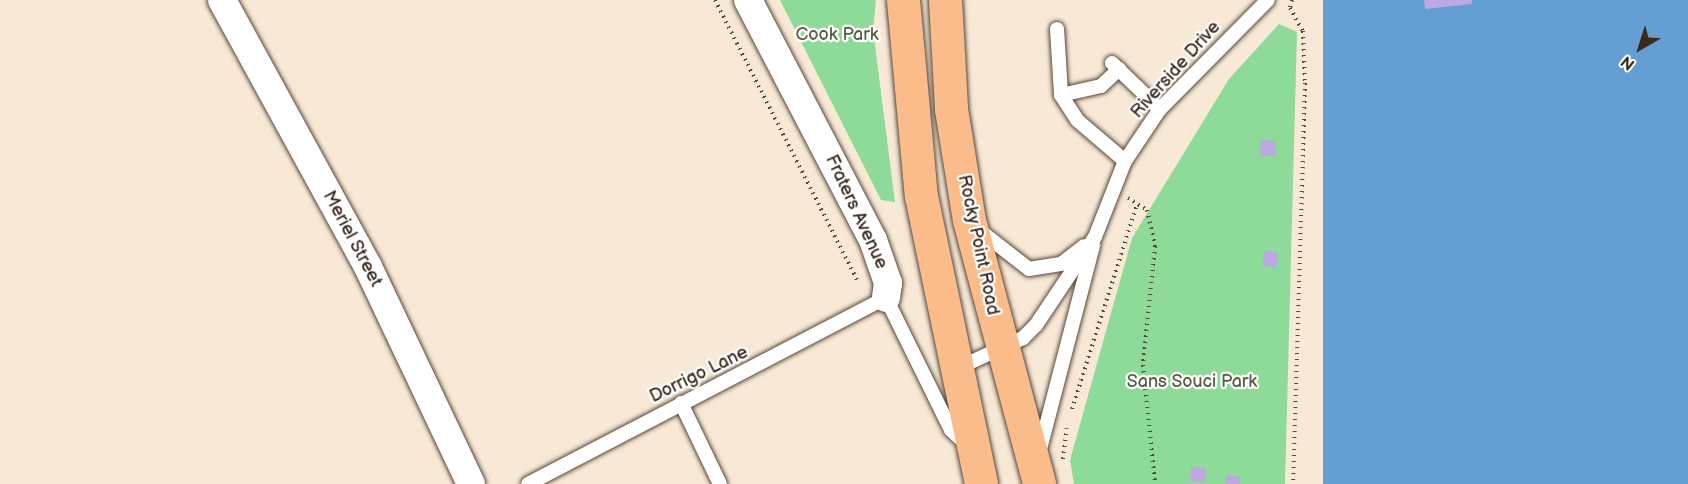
<!DOCTYPE html>
<html>
<head>
<meta charset="utf-8">
<style>
	body { margin:0 }
	#map { position:relative; width:1688px; height:484px; overflow:hidden; background:#f8e9d6; font-family:"Balsamiq Sans",sans-serif }
	div>[style] { position:absolute }
	[style*='--x'] { left:calc(var(--x)*1px); top:calc(var(--y)*1px); width:calc(var(--w)*1px); rotate:calc(var(--a)*1deg) }
	.green>* { inset:0; background:#8eda98 }
	.water>* { inset:0; background:#649ed3; transform-origin:0 0 }
	.building>* { inset:0; background:#bda8e2; transform-origin:0 0 }
	.path>* { height:4px; margin-top:-2px; transform-origin:0; background:repeating-linear-gradient(90deg,#57473a 0 1.5px,transparent 0 6px) }
	.roads { filter:drop-shadow(0 0 2px #57473a) drop-shadow(0 0 2px #57473a) }
	.lane>* { height:14px; margin:-7px; padding:0 7px; transform-origin:7px; border-radius:7px; background:#fff }
	.street>* { height:28px; margin:-14px; padding:0 14px; transform-origin:14px; border-radius:14px; background:#fff }
	.primary>* { height:33px; margin:-16.5px; padding:0 16.5px; transform-origin:16.5px; border-radius:16.5px; background:#f9bc8a }
	span { translate:-50% -50%; white-space:nowrap; text-align:center; line-height:1.15; -webkit-text-stroke:4.5px #fff; paint-order:stroke }
	.park-label { font-size:18px; color:#545f43 }
	.street-label { font-size:18px; color:#3b2a1e }
	.north { position:absolute; left:1610px; top:18px; width:60px; height:60px; -webkit-text-stroke:4px #fff; paint-order:stroke; rotate:219deg; font-size:16px; font-weight:700; line-height:24px; text-align:center; color:#3b2a1e }
	.north::after { content:''; display:block; margin:auto; width:21px; height:27px; background:#3b2a1e; clip-path:polygon(50% 0,100% 100%,50% 72%,0 100%) }
</style>
</head>
<body>
<div id="map">
	<div class="green">
		<i style="clip-path:polygon(780px 0,876px 0,873px 30px,895px 202px,881px 200px)"></i>
		<i style="clip-path:polygon(1279px 24px,1297px 32px,1285px 484px,1074px 484px,1070px 460px,1132px 238px,1229px 79px)"></i>
	</div>
	<div class="water">
		<i style="left:1323px;top:0;width:365px;height:484px"></i>
	</div>
	<div class="building">
		<i style="clip-path:polygon(1424px 0,1472px 0,1472px 4px,1425px 9px)"></i>
		<i style="left:1261px;top:140px;width:15px;height:15px;rotate:4deg"></i>
		<i style="left:1264px;top:251px;width:14px;height:15px;rotate:4deg"></i>
		<i style="left:1191px;top:467px;width:15px;height:14px;rotate:4deg"></i>
		<i style="clip-path:polygon(1226px 475px,1240px 477px,1240px 484px,1225px 484px)"></i>
	</div>
	<div class="path">
		<i style="--x:715;--y:0;--w:314;--a:63.1"></i>
		<i style="--x:1292;--y:0;--w:8;--a:104"></i>
		<i style="--x:1290;--y:8;--w:26;--a:61"></i>
		<i style="--x:1303;--y:31;--w:52;--a:87.8"></i>
		<i style="--x:1305;--y:83;--w:401;--a:91.7"></i>
		<i style="--x:1128;--y:198;--w:22;--a:32"></i>
		<i style="--x:1147;--y:210;--w:37;--a:77"></i>
		<i style="--x:1155;--y:246;--w:120;--a:95.8"></i>
		<i style="--x:1143;--y:365;--w:120;--a:84.2"></i>
		<i style="--x:1072;--y:409;--w:215;--a:-72.4"></i>
		<i style="--x:1063;--y:459;--w:31;--a:-83"></i>
	</div>
	<div class="roads">
		<div class="lane">
			<i style="--x:1057;--y:29;--w:66;--a:86.5"></i>
			<i style="--x:1061;--y:95;--w:30;--a:57"></i>
			<i style="--x:1077;--y:120;--w:63;--a:40.5"></i>
			<i style="--x:1112;--y:63;--w:66;--a:43.8"></i>
			<i style="--x:1061;--y:95;--w:41;--a:-12.7"></i>
			<i style="--x:1101;--y:86;--w:25;--a:-43"></i>
			<i style="--x:979;--y:230;--w:63;--a:38"></i>
			<i style="--x:1029;--y:269;--w:32;--a:-9"></i>
			<i style="--x:1061;--y:264;--w:29;--a:-38"></i>
			<i style="--x:958;--y:368;--w:72;--a:-24.8"></i>
			<i style="--x:1023;--y:338;--w:18;--a:-45"></i>
			<i style="--x:1036;--y:325;--w:106;--a:-56.2"></i>
			<i style="--x:1095;--y:237;--w:82;--a:-68.5"></i>
			<i style="--x:1125;--y:161;--w:63;--a:-56.1"></i>
			<i style="--x:1160;--y:109;--w:153;--a:-45.3"></i>
			<i style="--x:681;--y:403;--w:90;--a:64.3"></i>
			<i style="--x:1039;--y:453;--w:215;--a:-75.4"></i>
			<i style="--x:528;--y:484;--w:403;--a:-27.5"></i>
			<i style="--x:886;--y:298;--w:147;--a:63.8"></i>
			<i style="--x:951;--y:430;--w:21;--a:43"></i>
		</div>
		<div class="street">
			<i style="--x:222;--y:0;--w:304;--a:61.3"></i>
			<i style="--x:368;--y:267;--w:240;--a:64.6"></i>
			<i style="--x:748;--y:0;--w:271;--a:62.5"></i>
			<i style="--x:873;--y:240;--w:46;--a:70.8"></i>
			<i style="--x:888;--y:283;--w:15;--a:98"></i>
		</div>
		<div class="primary">
			<i style="--x:903;--y:0;--w:197;--a:84.8"></i>
			<i style="--x:921;--y:196;--w:294;--a:78.2"></i>
			<i style="--x:945;--y:0;--w:109;--a:86.8"></i>
			<i style="--x:951;--y:109;--w:112;--a:80.8"></i>
			<i style="--x:969;--y:220;--w:273;--a:75.1"></i>
		</div>
	</div>
	<div class="park-label">
		<span style="left:837px;top:35px">Cook Park</span>
		<span style="left:1192px;top:382px">Sans Souci Park</span>
	</div>
	<div class="street-label">
		<span style="left:1176px;top:70px;rotate:-48deg">Riverside Drive</span>
		<span style="left:856px;top:212px;rotate:65deg">Fraters Avenue</span>
		<span style="left:352px;top:239px;rotate:62deg">Meriel Street</span>
		<span style="left:978px;top:245px;rotate:78deg">Rocky Point Road</span>
		<span style="left:699px;top:375px;rotate:-26deg">Dorrigo Lane</span>
	</div>
	<div class="north">N</div>
</div>
</body>
</html>
